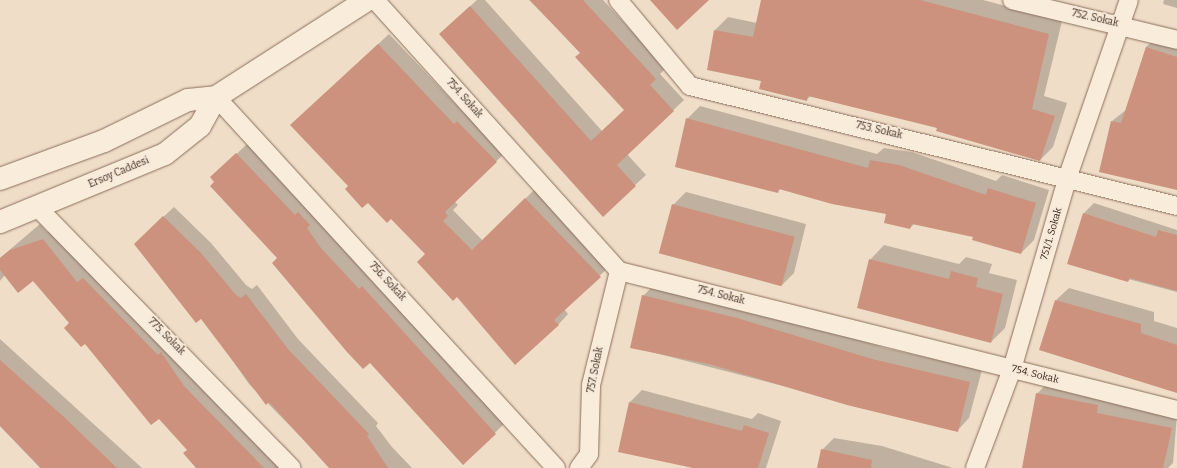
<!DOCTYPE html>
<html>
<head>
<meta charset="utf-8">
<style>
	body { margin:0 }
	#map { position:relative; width:1177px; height:468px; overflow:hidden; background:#efddc7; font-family:Bitter,serif }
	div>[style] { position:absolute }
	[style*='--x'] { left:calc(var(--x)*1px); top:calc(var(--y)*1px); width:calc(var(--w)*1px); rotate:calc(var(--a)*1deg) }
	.shadow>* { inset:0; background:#0003 }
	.building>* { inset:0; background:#cd927d; transform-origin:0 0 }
	.roads { filter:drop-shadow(0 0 1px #8b6e5c) drop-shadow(0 0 1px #8b6e5c) }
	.minor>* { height:18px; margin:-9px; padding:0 9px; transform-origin:9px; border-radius:9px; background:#f9ecdb }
	.secondary>* { height:22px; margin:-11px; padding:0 11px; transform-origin:11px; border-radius:11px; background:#f9ecdb }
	span { translate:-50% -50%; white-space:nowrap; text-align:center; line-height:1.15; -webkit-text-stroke:3px #f6e8d7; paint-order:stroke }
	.street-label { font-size:10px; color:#3b2920 }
</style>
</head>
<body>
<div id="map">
	<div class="shadow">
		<i style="clip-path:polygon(477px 0,485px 0,602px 131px,625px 110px,581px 53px,529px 0,603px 0,666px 68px,660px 74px,684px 100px,627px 154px,646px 175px,635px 185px,451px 24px)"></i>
		<i style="clip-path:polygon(762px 0,983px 0,1062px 21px,1044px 96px,1067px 103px,1053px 147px,1040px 160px,939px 127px,811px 96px,806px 100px,763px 80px,715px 30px,728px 17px,757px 23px)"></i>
		<i style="clip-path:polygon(1164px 0,1177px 0,1177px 8px,1163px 4px)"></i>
		<i style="clip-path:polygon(389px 34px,465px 114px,468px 111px,507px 151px,454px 201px,458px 205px,453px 210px,483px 241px,535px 189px,610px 266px,564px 309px,568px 314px,558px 325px,426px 254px,391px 217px,349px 186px,302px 115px)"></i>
		<i style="clip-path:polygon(1158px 35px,1177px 42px,1177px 189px,1112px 121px,1126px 110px,1146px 47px)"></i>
		<i style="clip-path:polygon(700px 106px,877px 154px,884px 148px,912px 152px,996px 181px,1002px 175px,1049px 190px,1034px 240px,1021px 253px,975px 236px,915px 223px,910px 228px,887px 213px,781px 188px,778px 192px,687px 119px)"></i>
		<i style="clip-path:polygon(247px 144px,505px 423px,463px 464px,215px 182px,222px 168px)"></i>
		<i style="clip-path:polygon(686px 192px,806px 224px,794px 273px,782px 285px,673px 205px)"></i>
		<i style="clip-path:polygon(1094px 203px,1177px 230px,1177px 292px,1068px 263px,1084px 213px)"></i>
		<i style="clip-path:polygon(174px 207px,211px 243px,246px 285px,252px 289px,257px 285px,298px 339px,378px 423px,376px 426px,392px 447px,412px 468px,331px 468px,249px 384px,145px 234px)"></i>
		<i style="clip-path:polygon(40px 224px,47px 232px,53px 230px,88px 273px,93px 268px,284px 468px,197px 468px,188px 449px,33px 279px,5px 275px,0 281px,0 258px)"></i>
		<i style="clip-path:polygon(884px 245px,959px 264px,966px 257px,992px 264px,989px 273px,1017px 280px,1005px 328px,991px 342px,870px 260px)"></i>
		<i style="clip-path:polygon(655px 284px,749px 306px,885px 348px,982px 370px,969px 418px,957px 431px,632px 347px,643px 296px)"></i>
		<i style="clip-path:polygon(1069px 288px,1154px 312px,1154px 321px,1177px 328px,1177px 390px,1056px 300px)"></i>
		<i style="clip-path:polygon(0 339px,142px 468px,40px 468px,0 426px)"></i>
		<i style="clip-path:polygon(1049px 381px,1177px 415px,1173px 463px,1168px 468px,1134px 468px,1037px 394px)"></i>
		<i style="clip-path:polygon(642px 390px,752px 419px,758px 413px,781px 421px,766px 468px,697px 468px,619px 451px,630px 402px)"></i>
		<i style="clip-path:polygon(834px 438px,882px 446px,953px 468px,818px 468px,822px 450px)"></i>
	</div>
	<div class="building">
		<i style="clip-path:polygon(530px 0,583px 0,656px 79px,650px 85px,674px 111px,617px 165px,636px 186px,603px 217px,439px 34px,470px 6px,591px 141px,624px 110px,575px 57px,580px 53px)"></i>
		<i style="clip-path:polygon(650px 0,709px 0,677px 30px)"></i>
		<i style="clip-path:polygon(761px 0,920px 0,1049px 34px,1032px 109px,1055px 116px,1040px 161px,936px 131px,937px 128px,808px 96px,807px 101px,759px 89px,761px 81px,707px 70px,714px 30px,753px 37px)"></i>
		<i style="clip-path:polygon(378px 44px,454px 124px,457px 121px,497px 162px,445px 212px,448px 216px,443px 221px,472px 250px,525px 198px,601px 277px,554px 320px,559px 325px,515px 365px,457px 297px,453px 301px,417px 262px,425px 254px,391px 219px,387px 223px,368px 203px,362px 208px,345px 189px,348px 186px,290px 125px)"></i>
		<i style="clip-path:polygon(1146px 47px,1177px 57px,1177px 190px,1099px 172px,1111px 121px,1121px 123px)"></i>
		<i style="clip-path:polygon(686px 118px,868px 168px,870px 160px,899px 165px,986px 195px,988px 188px,1036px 203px,1021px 254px,972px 240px,973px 237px,912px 224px,910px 229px,884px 223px,886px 214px,832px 204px,779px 189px,778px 193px,675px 167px)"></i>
		<i style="clip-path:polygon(236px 153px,295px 215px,298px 212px,310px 225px,307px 228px,321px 248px,359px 289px,362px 286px,496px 434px,463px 465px,370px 363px,363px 369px,347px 352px,272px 263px,277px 258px,210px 186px,214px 182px,210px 177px)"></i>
		<i style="left:672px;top:204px;width:127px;height:51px;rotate:15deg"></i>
		<i style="clip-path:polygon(1083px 213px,1156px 237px,1158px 230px,1177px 235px,1177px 291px,1130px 278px,1128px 282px,1067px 264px)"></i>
		<i style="clip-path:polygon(163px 216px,201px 253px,236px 295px,241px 298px,246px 294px,288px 349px,369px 434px,367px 436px,388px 468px,329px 468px,269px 402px,266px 405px,201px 319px,196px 323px,134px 244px)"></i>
		<i style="clip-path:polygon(43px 239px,77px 282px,83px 278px,158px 355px,161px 352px,184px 386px,264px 468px,196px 468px,183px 453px,187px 450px,159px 419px,151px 425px,85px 344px,81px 347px,64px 328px,69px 323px,33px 281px,18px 293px,0 270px,0 258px,10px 250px)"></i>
		<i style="clip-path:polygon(869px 259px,949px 279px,951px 271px,978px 278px,976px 287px,1003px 294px,991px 343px,857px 308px)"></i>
		<i style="clip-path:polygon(642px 295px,737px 318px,872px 359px,970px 382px,958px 432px,847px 405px,709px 364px,630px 348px)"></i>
		<i style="clip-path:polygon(1055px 300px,1141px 324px,1141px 333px,1177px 345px,1177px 393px,1039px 350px)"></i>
		<i style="clip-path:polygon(0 360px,64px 417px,117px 468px,41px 468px,0 426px)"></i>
		<i style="clip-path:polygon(1036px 393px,1098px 405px,1097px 413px,1172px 428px,1163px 468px,1022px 468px)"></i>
		<i style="clip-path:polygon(629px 402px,742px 431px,744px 425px,769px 433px,758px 468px,693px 468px,618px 452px)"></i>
		<i style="clip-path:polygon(821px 449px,872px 460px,871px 468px,817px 468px)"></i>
	</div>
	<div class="roads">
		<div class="minor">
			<i style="--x:375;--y:0;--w:365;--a:48"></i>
			<i style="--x:619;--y:271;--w:575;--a:13.99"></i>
			<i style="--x:618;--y:0;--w:112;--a:50.1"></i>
			<i style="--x:690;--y:86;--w:502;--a:13.84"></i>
			<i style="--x:1012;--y:0;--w:170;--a:13.6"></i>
			<i style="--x:216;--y:97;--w:503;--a:47.5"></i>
			<i style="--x:38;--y:208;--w:363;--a:45.7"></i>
			<i style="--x:579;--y:468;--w:17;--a:-54"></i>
			<i style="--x:589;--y:454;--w:69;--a:-88.3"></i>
			<i style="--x:591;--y:385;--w:117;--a:-76.2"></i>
			<i style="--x:975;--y:468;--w:106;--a:-69.5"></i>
			<i style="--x:1012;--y:369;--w:201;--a:-73.8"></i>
			<i style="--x:1068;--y:176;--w:186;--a:-70.9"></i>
		</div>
		<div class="secondary">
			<i style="--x:0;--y:179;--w:111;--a:-20.1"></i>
			<i style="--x:104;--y:141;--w:93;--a:-26"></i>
			<i style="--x:188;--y:100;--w:28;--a:-6"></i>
			<i style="--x:216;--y:97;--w:179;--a:-32.7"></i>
			<i style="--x:0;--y:222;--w:178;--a:-22.4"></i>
			<i style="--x:165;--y:154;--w:45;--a:-38.7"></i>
			<i style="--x:200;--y:126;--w:33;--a:-61"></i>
		</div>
	</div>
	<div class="street-label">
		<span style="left:1095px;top:19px;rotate:13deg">752. Sokak</span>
		<span style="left:464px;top:99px;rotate:48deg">754. Sokak</span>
		<span style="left:879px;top:131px;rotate:13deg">753. Sokak</span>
		<span style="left:119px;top:173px;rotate:-23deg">Ersoy Caddesi</span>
		<span style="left:1052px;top:234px;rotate:-74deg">751/1. Sokak</span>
		<span style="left:387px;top:282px;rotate:47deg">756. Sokak</span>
		<span style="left:721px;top:296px;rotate:14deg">754. Sokak</span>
		<span style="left:166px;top:337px;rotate:45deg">775. Sokak</span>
		<span style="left:596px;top:370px;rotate:-79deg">757. Sokak</span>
		<span style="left:1035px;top:375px;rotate:14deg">754. Sokak</span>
	</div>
</div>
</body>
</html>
